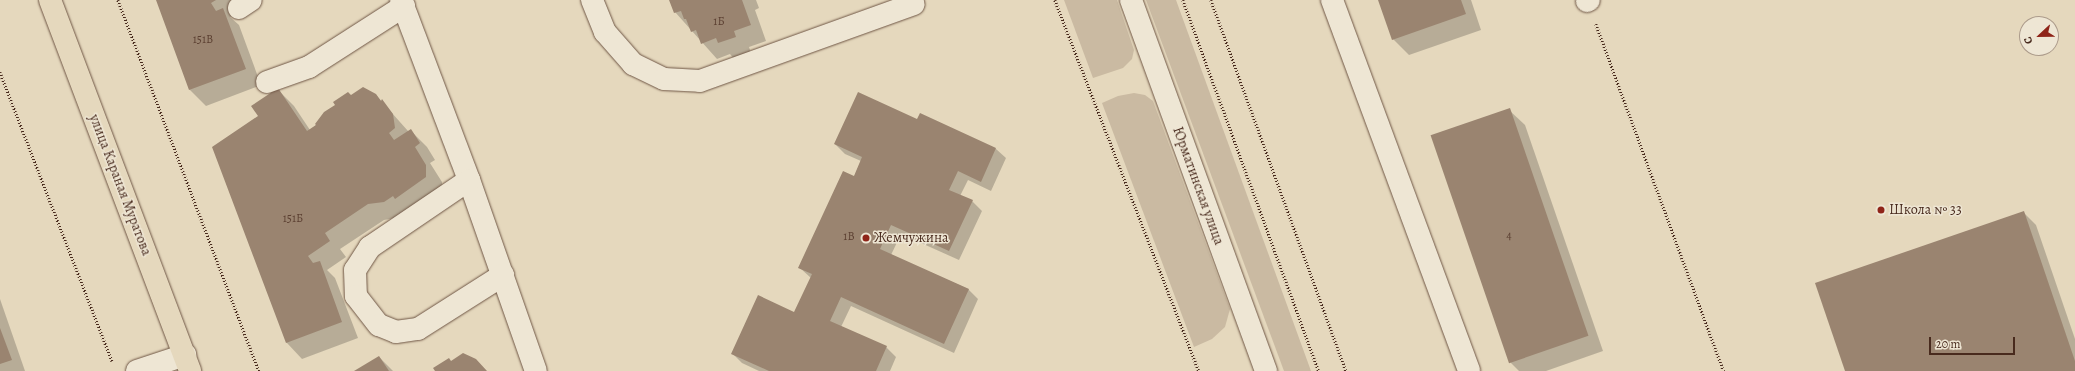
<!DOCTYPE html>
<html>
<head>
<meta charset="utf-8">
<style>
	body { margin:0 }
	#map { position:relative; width:2075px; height:371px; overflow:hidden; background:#e5d8bd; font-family:Alegreya,serif }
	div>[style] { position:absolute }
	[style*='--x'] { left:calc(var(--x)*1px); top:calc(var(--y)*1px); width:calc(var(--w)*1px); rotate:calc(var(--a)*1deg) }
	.green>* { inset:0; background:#cabaa2 }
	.shadow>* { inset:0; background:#0003 }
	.building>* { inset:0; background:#9a8470; transform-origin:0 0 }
	.path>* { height:2.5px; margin-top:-1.25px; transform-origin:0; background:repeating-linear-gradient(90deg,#482a1d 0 1px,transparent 0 3px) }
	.roads { filter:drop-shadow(0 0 1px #6f5645) drop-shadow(0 0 1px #6f5645) }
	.minor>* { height:22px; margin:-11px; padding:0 11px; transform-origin:11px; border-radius:11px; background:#eee6d4 }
	.major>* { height:22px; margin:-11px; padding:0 11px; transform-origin:11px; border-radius:11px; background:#e5d8bd }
	.dots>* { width:11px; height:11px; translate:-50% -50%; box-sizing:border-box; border:2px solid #eee6d4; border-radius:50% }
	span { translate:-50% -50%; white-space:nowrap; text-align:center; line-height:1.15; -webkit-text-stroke:3px #eee6d4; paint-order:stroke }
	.number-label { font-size:12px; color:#5c4032 }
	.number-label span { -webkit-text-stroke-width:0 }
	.street-label { font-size:14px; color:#482a1d }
	.poi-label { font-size:14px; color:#482a1d }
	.left { translate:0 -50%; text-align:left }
	.north { position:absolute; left:2019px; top:16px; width:40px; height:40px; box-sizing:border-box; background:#eee6d4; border:1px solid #ac9b8b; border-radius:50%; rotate:248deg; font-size:11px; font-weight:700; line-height:16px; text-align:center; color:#482a1d }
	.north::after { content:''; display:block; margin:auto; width:14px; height:18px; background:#8f2418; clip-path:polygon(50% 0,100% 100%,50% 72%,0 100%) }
	.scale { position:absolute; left:1929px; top:337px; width:86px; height:18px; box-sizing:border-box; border:2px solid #482a1d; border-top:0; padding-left:5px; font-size:12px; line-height:14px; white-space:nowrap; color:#482a1d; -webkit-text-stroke:3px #eee6d4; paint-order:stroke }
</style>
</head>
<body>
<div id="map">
	<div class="green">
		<i style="clip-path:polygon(1064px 0,1117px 0,1134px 50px,1132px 59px,1123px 68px,1093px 78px)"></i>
		<i style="clip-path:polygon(1146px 0,1176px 0,1311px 371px,1284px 371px)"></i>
		<i style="clip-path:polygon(1134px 93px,1145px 95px,1153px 101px,1230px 309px,1225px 327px,1212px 339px,1194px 347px,1102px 103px,1118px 96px)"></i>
	</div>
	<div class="shadow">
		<i style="clip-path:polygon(157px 0,246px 0,249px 4px,230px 17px,239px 25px,261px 85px,206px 106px,190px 90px)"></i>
		<i style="clip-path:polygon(670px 0,756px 0,759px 8px,755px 10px,766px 41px,749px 47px,751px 53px,734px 59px,730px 54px,717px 59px,675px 12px)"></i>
		<i style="clip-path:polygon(1379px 0,1471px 0,1481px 30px,1409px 55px,1393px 39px)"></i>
		<i style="clip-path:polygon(278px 90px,294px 106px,310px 130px,351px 96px,375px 94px,408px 131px,411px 131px,427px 147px,435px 160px,430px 163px,442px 182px,442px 193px,400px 217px,384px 220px,340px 249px,346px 257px,327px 270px,335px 278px,358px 338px,302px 359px,287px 343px,214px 147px,259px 116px)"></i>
		<i style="clip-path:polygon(1509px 110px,1525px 125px,1603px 351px,1546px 371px,1519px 371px,1510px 362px)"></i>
		<i style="clip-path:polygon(920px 115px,996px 149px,1006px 158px,991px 191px,968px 180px,960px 196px,972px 201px,982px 211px,959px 260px,901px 234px,891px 255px,968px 289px,978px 299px,954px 353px,851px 306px,841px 327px,886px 347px,896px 357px,890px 371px,759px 371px,742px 363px,733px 354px,795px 313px,811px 278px,800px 268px,854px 177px,861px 161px,845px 154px,835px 144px,918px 121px)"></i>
		<i style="clip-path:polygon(2024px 213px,2036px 225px,2075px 339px,2075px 371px,1846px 371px)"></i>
		<i style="clip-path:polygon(0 299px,25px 371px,0 371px)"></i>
		<i style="clip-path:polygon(379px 357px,393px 371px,356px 371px)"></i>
	</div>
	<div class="building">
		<i style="clip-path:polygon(156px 0,216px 0,211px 3px,216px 11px,223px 8px,246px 69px,189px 90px)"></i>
		<i style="clip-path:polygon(669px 0,742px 0,751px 25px,734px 31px,736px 37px,718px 43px,716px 38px,701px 44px,696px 30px,691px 32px,686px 19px,684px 19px,681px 11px,674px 13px)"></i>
		<i style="clip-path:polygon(1378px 0,1461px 0,1466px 14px,1392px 40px)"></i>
		<i style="clip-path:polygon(363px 87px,376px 94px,381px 101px,382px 99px,393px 114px,395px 128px,389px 133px,394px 140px,411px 129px,420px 143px,415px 147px,426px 165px,426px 177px,395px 199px,393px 196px,384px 202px,368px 204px,325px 233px,330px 241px,308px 256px,313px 263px,320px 261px,342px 322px,286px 343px,212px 147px,258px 116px,251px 106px,278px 88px,307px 131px,316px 125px,315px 124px,324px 112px,335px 105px,333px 102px,348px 92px,351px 95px)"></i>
		<i style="clip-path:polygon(858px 92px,917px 119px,920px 113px,996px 148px,981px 182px,958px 171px,949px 190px,973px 200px,949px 251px,891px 225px,880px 249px,969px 289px,944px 344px,841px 297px,830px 321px,887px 346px,876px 371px,769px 371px,731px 354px,758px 295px,794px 312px,812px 274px,798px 268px,843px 171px,854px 176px,862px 157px,834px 144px)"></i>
		<i style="left:1510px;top:108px;width:241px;height:84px;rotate:71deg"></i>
		<i style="clip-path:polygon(2024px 211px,2075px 361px,2075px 371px,1845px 371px,1815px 283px)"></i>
		<i style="clip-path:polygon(0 328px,12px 360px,0 364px)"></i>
		<i style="clip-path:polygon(463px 353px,476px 359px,487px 371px,435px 371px,433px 368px,449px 358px,451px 361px)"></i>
		<i style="clip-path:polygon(379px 356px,389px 371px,354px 371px)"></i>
	</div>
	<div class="path">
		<i style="--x:118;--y:0;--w:397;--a:69.2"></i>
		<i style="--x:1055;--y:0;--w:398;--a:68.8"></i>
		<i style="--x:1183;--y:0;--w:395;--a:69.9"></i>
		<i style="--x:1211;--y:0;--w:395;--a:70"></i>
		<i style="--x:1596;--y:24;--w:370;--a:69.8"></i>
		<i style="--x:0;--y:72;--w:310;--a:68.8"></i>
	</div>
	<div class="roads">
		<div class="minor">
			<i style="--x:401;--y:0;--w:192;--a:69.3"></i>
			<i style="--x:469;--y:180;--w:202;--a:70.7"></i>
			<i style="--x:592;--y:0;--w:35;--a:68"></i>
			<i style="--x:605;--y:32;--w:43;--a:48.8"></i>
			<i style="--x:633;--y:64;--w:34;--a:26"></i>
			<i style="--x:664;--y:79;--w:36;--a:3"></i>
			<i style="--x:700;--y:81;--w:227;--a:-19.8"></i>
			<i style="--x:1131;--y:0;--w:395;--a:70"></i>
			<i style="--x:1332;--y:0;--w:395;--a:69.7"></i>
			<i style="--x:1587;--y:1;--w:2;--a:-27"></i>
			<i style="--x:239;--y:8;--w:14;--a:-34"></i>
			<i style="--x:267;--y:82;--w:45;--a:-19.7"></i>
			<i style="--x:309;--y:67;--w:113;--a:-32.7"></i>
			<i style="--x:469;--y:180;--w:120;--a:145.9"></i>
			<i style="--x:370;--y:247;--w:27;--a:123"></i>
			<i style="--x:355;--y:270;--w:26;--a:88"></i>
			<i style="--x:356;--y:296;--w:37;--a:52"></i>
			<i style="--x:379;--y:325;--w:18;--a:22"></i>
			<i style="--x:396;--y:332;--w:22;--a:-8"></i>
			<i style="--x:418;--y:329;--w:101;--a:-32.4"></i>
			<i style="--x:137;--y:371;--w:51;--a:-18.4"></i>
		</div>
		<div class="major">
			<i style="--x:50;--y:0;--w:397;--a:69.3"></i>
		</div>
	</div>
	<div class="dots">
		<i style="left:1881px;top:210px;background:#8f2418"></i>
		<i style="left:866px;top:238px;background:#8f2418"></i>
	</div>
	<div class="number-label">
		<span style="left:719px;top:22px">1Б</span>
		<span style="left:203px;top:40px">151В</span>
		<span style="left:293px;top:219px">151Б</span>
		<span style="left:1509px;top:236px">4</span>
		<span style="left:849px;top:237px">1В</span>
	</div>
	<div class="street-label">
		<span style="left:120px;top:185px;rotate:69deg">улица Караная Муратова</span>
		<span style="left:1198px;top:186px;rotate:70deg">Юрматинская улица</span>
	</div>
	<div class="poi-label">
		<span class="left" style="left:1889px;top:210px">Школа № 33</span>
		<span class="left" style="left:874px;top:238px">Жемчужина</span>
	</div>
	<div class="north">С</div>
	<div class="scale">20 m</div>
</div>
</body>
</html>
